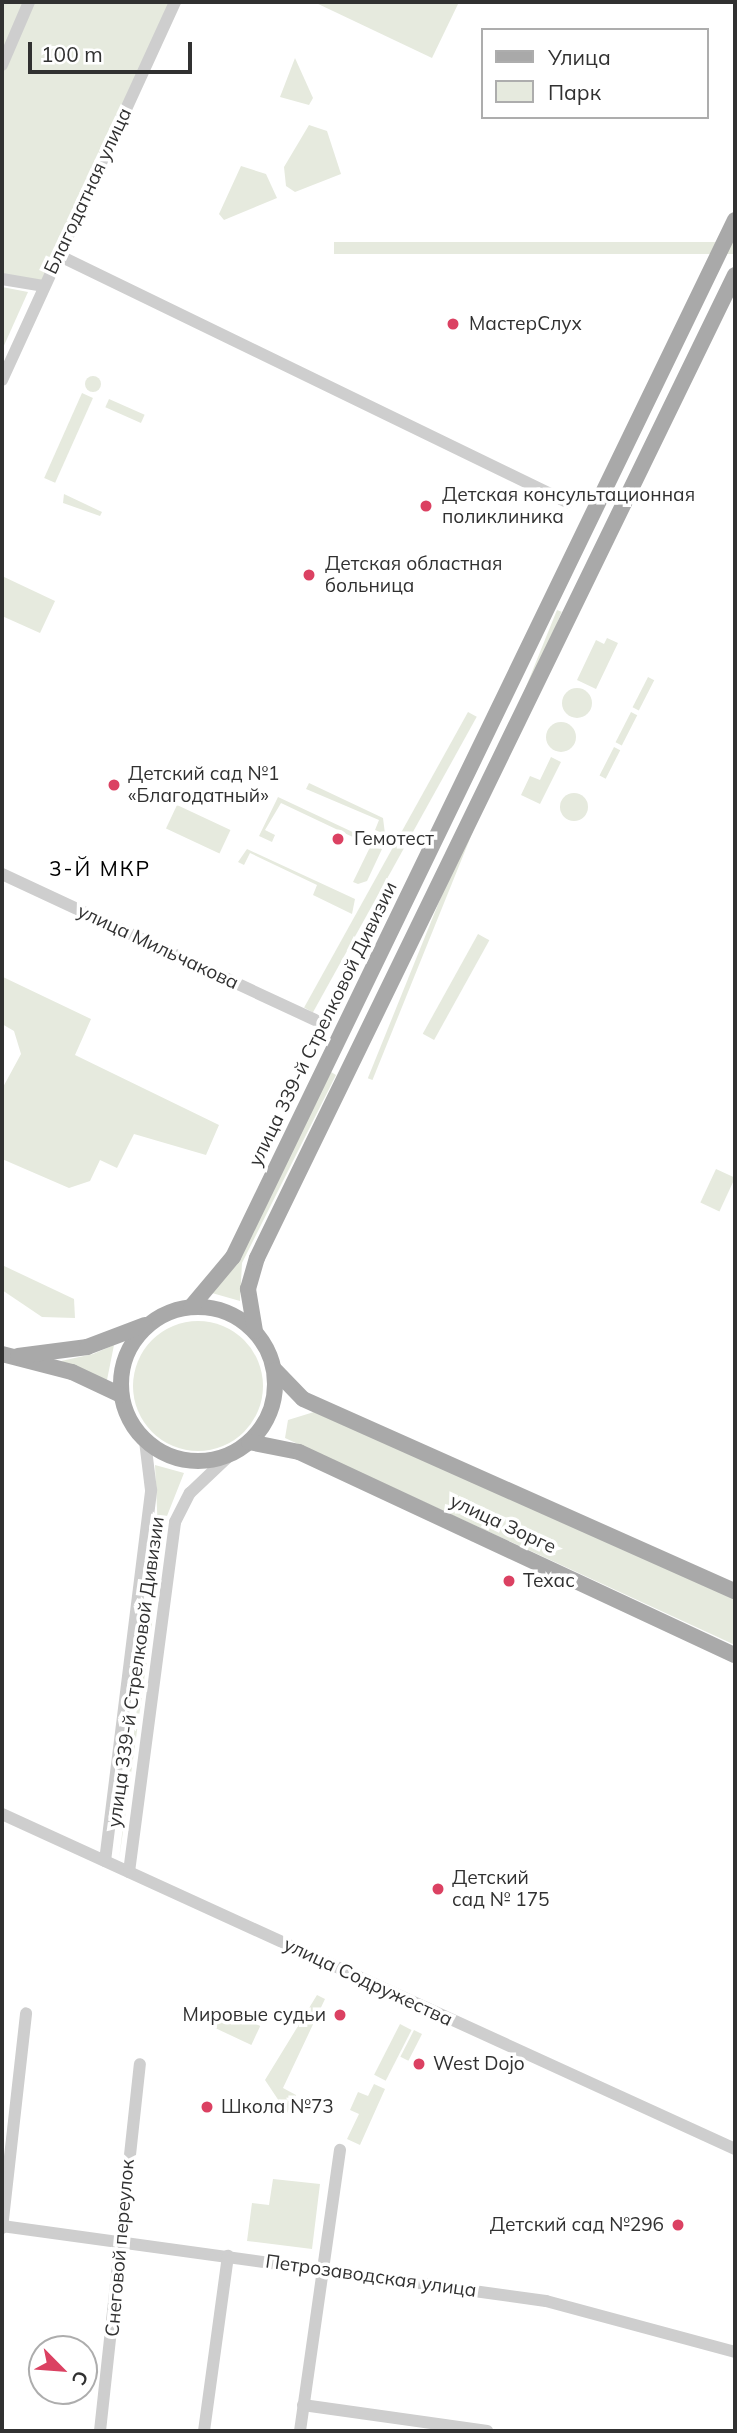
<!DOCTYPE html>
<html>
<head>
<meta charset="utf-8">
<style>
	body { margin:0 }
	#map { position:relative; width:737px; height:2433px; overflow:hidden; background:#fff; font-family:Mulish,sans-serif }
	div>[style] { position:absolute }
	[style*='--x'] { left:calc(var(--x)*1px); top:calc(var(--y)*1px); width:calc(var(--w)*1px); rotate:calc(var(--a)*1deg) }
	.green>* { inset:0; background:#e6eade; transform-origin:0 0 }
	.round { border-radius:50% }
	.minor>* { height:12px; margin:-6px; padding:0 6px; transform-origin:6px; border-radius:6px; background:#cecece }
	.major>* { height:16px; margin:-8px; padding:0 8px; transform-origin:8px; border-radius:8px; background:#a9a9a9 }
	.major>.ring { margin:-8px; padding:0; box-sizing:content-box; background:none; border:16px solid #a9a9a9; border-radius:50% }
	.dots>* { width:19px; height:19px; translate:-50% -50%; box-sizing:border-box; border:4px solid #fff; border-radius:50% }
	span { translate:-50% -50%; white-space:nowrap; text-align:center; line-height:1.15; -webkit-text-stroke:7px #fff; paint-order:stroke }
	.street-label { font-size:19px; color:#313131 }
	.poi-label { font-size:19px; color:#313131 }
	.left { translate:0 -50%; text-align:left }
	.right { translate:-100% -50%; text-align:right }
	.neighbourhood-label { font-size:21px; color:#000; letter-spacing:2px }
	.frame { position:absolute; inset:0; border:4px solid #313131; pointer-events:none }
	.legend { position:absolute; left:481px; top:28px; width:228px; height:91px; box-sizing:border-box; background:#fff; border:2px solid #adadad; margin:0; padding:9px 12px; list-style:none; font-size:21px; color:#313131 }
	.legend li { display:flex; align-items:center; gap:14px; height:35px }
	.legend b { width:35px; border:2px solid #adadad }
	.north { position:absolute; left:28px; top:2335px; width:70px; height:70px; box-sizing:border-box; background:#fff; border:2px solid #adadad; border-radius:50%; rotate:115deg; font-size:19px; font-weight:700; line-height:28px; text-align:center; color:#313131 }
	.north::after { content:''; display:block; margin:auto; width:24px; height:32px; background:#db4162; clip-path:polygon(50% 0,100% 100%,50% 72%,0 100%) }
	.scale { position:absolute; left:28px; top:42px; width:164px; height:32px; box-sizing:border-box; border:4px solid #313131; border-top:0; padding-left:9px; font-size:21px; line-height:24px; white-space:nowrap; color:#313131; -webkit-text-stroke:5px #fff; paint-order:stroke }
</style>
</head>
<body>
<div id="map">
	<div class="green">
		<i style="clip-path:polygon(2px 2px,170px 2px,42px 283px,2px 275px)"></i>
		<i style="clip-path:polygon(314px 2px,459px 2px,432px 58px)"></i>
		<i style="clip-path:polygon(295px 58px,313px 98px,309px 105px,280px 97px)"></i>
		<i style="clip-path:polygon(309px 125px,327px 131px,341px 174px,295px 192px,286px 186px,284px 167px)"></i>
		<i style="clip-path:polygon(241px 166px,266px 174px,277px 198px,224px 220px,219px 214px)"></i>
		<i style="left:735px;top:242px;width:12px;height:401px;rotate:90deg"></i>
		<i style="clip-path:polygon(2px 287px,28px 292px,2px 350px)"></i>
		<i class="round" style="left:85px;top:376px;width:16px;height:16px"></i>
		<i style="left:82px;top:393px;width:12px;height:93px;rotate:24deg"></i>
		<i style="left:109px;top:399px;width:39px;height:9px;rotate:24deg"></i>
		<i style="clip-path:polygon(64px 494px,102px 512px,100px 516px,63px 503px)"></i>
		<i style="clip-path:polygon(2px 576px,55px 601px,40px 633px,2px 616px)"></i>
		<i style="left:557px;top:610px;width:5px;height:505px;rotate:22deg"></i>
		<i style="clip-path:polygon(607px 638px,618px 643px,596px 689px,577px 680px,596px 640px,604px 644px)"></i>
		<i style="left:648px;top:677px;width:7px;height:34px;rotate:27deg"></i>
		<i class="round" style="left:562px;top:688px;width:30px;height:30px"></i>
		<i style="left:468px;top:712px;width:10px;height:338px;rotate:29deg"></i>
		<i style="left:631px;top:712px;width:7px;height:34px;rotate:27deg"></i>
		<i class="round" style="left:546px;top:722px;width:30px;height:30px"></i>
		<i style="left:614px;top:747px;width:7px;height:32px;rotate:27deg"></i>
		<i style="clip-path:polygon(551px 757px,561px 762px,540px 804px,521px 795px,530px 776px,540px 780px)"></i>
		<i style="clip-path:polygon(309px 783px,383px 818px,385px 834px,375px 830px,379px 820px,306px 789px)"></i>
		<i class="round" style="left:560px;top:793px;width:28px;height:28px"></i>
		<i style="clip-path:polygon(278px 797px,359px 835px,357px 839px,281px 803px,265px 830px,275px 835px,272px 842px,259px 836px)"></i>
		<i style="left:177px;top:805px;width:59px;height:26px;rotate:25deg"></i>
		<i style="clip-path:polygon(373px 841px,382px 849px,367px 881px,358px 884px,353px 882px)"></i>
		<i style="clip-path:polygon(247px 849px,355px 899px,352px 914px,313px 895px,317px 885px,250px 853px,244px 865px,238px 862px)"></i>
		<i style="left:478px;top:934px;width:13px;height:114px;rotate:29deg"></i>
		<i style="clip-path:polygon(3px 977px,91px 1019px,75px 1055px,219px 1125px,206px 1155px,134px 1134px,117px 1168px,100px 1160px,90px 1181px,69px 1188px,2px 1159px,2px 1089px,21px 1054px,14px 1031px,2px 1024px)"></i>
		<i style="clip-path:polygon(331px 1072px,336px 1075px,242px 1263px,240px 1301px,212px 1293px,238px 1261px)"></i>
		<i style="left:716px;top:1169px;width:21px;height:37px;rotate:25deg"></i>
		<i style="clip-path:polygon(2px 1265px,74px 1299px,75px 1318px,42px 1317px,2px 1290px)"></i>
		<i class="round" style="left:133px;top:1321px;width:130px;height:130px"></i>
		<i style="clip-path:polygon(114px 1345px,106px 1385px,61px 1361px,93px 1354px)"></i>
		<i style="clip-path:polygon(314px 1412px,735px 1597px,735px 1645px,285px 1438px,288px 1420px)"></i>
		<i style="clip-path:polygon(155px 1465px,184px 1473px,167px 1516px,119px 1860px,158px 1531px)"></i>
		<i style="clip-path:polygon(317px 1995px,325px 1999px,283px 2088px,296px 2095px,287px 2113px,265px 2080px)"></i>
		<i style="left:224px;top:2009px;width:40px;height:21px;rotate:25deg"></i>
		<i style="left:400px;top:2024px;width:13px;height:57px;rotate:27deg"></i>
		<i style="left:414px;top:2030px;width:9px;height:30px;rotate:27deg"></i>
		<i style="clip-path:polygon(374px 2084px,385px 2089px,360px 2145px,347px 2139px,359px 2114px,350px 2110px,358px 2092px,368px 2096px)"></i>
		<i style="clip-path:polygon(273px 2179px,320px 2184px,312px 2249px,247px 2241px,252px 2203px,269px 2205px)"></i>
	</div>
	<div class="minor">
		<i style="--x:2;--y:65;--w:69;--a:-66.8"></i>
		<i style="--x:58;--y:255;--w:566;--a:25.89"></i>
		<i style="--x:2;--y:279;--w:43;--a:9.5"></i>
		<i style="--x:2;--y:380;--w:416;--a:-65.4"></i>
		<i style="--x:2;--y:874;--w:345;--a:25"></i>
		<i style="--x:2;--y:1814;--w:806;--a:24.56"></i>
		<i style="--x:105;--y:1861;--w:374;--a:-82.9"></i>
		<i style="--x:151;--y:1490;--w:49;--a:-97"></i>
		<i style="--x:129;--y:1872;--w:353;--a:-82.5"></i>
		<i style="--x:175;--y:1522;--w:33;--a:-63"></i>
		<i style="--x:190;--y:1493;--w:55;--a:-43.5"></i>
		<i style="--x:2;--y:2226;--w:549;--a:7.85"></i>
		<i style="--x:546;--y:2301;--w:196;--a:15.1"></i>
		<i style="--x:2;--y:2228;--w:216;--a:-83.6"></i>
		<i style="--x:303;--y:2405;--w:186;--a:8"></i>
		<i style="--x:100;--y:2431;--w:369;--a:-83.8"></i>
		<i style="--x:204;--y:2431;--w:177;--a:-82.2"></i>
		<i style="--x:300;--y:2431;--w:284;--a:-81.9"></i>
	</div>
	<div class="major">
		<i class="ring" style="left:121px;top:1307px;width:138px;height:138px"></i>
		<i style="--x:191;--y:1307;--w:65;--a:-50"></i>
		<i style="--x:233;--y:1257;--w:1152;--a:-64.17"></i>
		<i style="--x:255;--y:1331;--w:43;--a:-99.5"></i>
		<i style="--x:248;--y:1289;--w:32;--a:-74"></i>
		<i style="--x:257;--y:1258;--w:1093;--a:-64.07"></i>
		<i style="--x:2;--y:1354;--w:72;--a:14.4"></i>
		<i style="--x:72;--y:1372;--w:54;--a:25.1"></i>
		<i style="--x:18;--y:1356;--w:70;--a:-7.4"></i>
		<i style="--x:87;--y:1347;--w:62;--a:-20.8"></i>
		<i style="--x:275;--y:1370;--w:40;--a:46"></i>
		<i style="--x:303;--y:1399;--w:473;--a:24"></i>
		<i style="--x:249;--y:1442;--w:51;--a:11.3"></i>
		<i style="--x:299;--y:1452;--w:481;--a:25"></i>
	</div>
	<div class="dots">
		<i style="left:453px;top:324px;background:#db4162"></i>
		<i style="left:426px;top:506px;background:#db4162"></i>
		<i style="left:309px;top:575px;background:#db4162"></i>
		<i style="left:114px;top:785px;background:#db4162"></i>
		<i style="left:338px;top:839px;background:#db4162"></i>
		<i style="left:509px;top:1581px;background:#db4162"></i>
		<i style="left:438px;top:1889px;background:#db4162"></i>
		<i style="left:340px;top:2015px;background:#db4162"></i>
		<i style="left:419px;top:2064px;background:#db4162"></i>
		<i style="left:207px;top:2107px;background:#db4162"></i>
		<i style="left:678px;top:2225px;background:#db4162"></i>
	</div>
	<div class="street-label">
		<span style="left:88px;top:191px;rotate:-65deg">Благодатная улица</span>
		<span style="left:158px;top:947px;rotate:25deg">улица Мильчакова</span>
		<span style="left:323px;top:1024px;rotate:-64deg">улица 339-й Стрелковой Дивизии</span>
		<span style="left:503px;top:1524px;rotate:25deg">улица Зорге</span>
		<span style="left:136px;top:1672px;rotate:-82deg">улица 339-й Стрелковой Дивизии</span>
		<span style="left:368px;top:1982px;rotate:25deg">улица Содружества</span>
		<span style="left:120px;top:2248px;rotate:-85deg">Снеговой переулок</span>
		<span style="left:371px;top:2276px;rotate:8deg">Петрозаводская улица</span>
	</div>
	<div class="poi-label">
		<span class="left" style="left:469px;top:324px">МастерСлух</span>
		<span class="left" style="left:442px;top:506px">Детская консультационная<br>поликлиника</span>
		<span class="left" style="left:325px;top:575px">Детская областная<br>больница</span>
		<span class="left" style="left:128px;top:785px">Детский сад №1<br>«Благодатный»</span>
		<span class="left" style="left:354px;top:839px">Гемотест</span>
		<span class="left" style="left:523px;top:1581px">Техас</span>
		<span class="left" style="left:452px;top:1889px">Детский<br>сад № 175</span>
		<span class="right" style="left:326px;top:2015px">Мировые судьи</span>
		<span class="left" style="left:433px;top:2064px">West Dojo</span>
		<span class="left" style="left:221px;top:2107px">Школа №73</span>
		<span class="right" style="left:664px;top:2225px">Детский сад №296</span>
	</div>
	<div class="neighbourhood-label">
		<span style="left:100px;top:868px">3-Й МКР</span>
	</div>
	<div class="frame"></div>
	<ul class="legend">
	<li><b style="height:9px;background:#a9a9a9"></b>Улица</li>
	<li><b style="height:19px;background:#e6eade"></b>Парк</li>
	</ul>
	<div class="north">С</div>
	<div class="scale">100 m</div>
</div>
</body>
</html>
